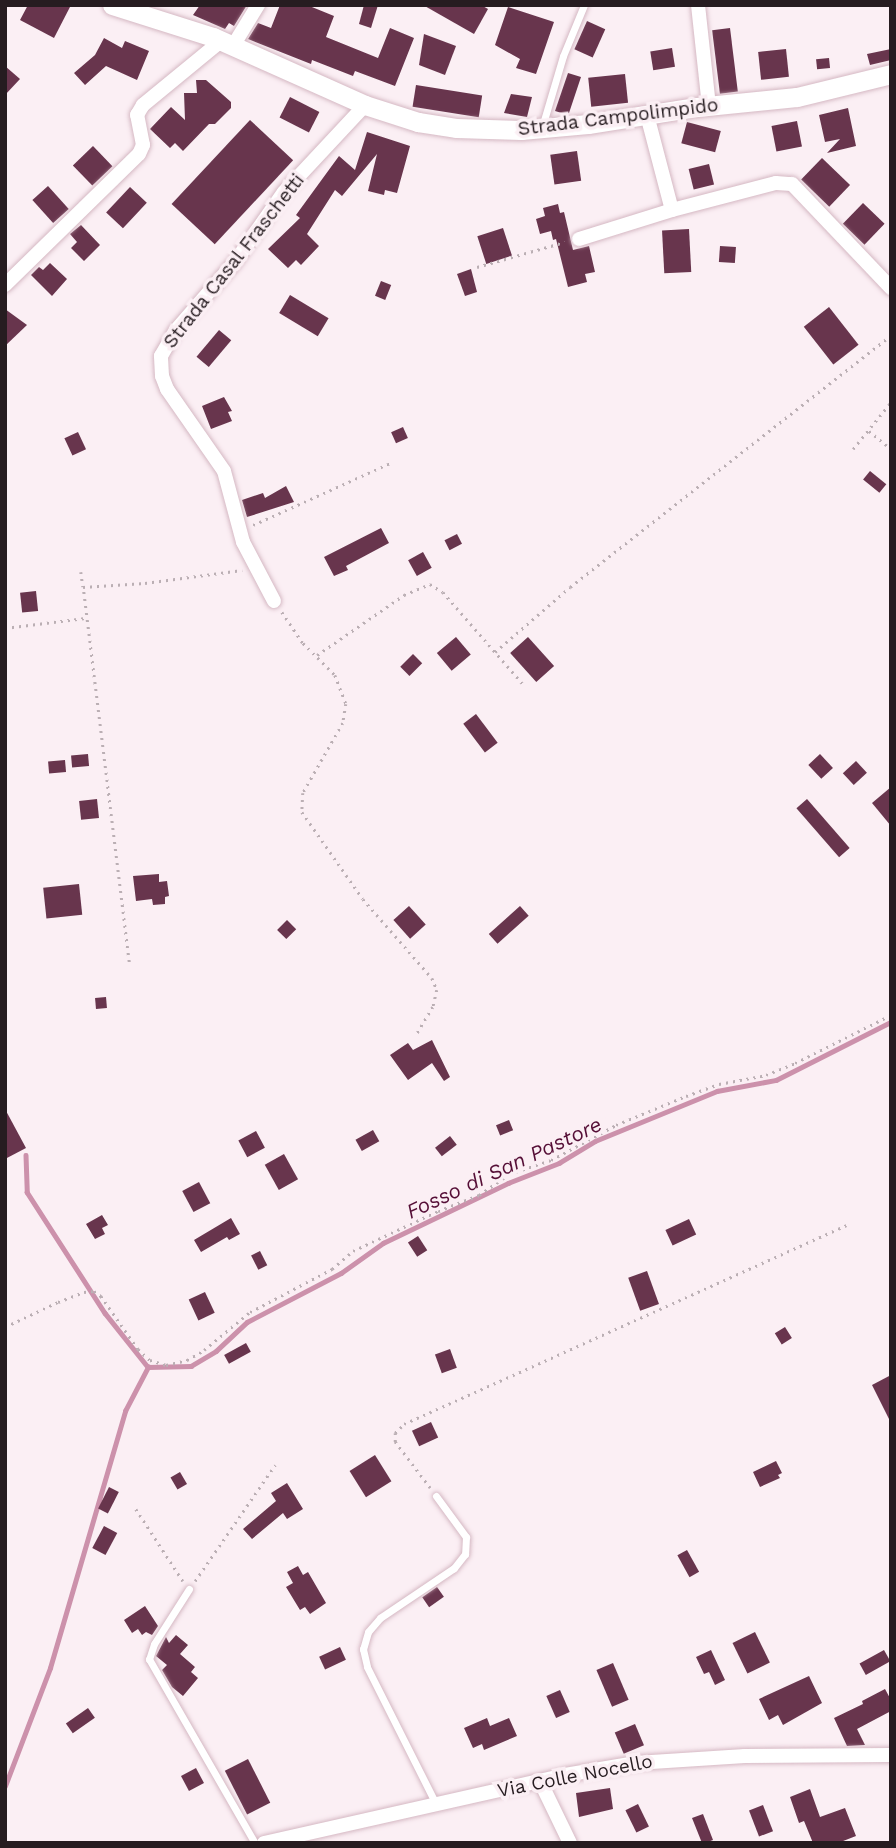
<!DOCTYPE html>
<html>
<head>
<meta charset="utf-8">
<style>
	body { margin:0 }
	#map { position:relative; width:896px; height:1848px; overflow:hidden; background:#fbeff4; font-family:"Work Sans",sans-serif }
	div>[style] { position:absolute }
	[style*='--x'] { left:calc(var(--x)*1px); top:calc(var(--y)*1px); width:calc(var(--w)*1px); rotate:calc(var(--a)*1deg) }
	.stream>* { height:4.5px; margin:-2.25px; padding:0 2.25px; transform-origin:2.25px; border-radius:2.25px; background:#cc91ab }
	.building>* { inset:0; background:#68354d; transform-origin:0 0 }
	.path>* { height:2.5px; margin-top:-1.25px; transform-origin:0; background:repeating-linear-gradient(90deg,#bbafb4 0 2px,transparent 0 7px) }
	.roads { filter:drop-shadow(0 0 2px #d5b8c3) drop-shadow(0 0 2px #d5b8c3) }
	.lane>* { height:7px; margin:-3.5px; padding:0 3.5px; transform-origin:3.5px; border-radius:3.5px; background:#fff }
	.street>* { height:14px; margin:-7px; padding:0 7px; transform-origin:7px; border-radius:7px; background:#fff }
	.secondary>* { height:19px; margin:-9.5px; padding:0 9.5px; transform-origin:9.5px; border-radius:9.5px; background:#fff }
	span { translate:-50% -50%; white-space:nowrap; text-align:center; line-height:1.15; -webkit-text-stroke:7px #fbeff4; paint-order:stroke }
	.street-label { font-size:19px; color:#261c20 }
	.water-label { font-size:21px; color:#550e36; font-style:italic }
	.frame { position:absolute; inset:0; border:7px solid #261c20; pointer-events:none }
</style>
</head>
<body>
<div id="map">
	<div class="stream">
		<i style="--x:26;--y:1155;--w:37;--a:88"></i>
		<i style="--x:27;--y:1192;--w:144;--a:57.2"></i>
		<i style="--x:105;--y:1313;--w:69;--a:51.5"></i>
		<i style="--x:148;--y:1367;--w:43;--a:-1.3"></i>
		<i style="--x:191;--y:1366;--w:29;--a:-31"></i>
		<i style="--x:216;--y:1351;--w:42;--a:-43.1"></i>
		<i style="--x:247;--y:1322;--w:106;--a:-27.5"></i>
		<i style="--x:341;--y:1273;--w:52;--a:-35.5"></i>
		<i style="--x:383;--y:1243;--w:139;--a:-25.6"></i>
		<i style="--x:508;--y:1183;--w:55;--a:-21.4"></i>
		<i style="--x:559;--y:1163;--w:42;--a:-31.4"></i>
		<i style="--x:595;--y:1141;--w:132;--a:-22.3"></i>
		<i style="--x:717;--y:1091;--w:60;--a:-10.6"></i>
		<i style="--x:776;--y:1080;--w:129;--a:-26.8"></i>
		<i style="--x:5;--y:1786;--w:126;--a:-69.1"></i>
		<i style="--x:50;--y:1668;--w:268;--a:-73.7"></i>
		<i style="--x:125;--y:1411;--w:50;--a:-62.4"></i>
	</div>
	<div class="building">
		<i style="clip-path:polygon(28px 5px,71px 5px,54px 38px,20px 20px)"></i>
		<i style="clip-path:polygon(200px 5px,247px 5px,234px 26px,229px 23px,225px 29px,193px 15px)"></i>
		<i style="clip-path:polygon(280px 5px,307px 5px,334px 16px,326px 37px,378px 58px,390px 28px,414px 38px,395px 86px,355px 71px,353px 76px,312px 60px,311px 64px,248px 39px,258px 23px,271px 28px)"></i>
		<i style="clip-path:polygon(364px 5px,378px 5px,371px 28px,359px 24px)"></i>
		<i style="clip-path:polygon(423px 5px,481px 5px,488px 9px,474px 34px)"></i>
		<i style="clip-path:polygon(508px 7px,554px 22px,536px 74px,516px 68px,520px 59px,495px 45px)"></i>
		<i style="left:587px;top:21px;width:20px;height:31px;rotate:24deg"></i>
		<i style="left:730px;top:28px;width:64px;height:18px;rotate:83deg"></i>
		<i style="clip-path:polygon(424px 34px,456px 46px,445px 75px,419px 65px)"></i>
		<i style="clip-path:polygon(104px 38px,122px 48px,125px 41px,149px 51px,137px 80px,106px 66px,85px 85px,74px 73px,95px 55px)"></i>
		<i style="left:672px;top:48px;width:19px;height:22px;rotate:81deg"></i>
		<i style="left:786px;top:49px;width:28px;height:28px;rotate:84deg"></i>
		<i style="clip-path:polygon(891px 49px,891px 60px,870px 65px,867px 54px)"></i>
		<i style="left:829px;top:58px;width:10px;height:13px;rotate:84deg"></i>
		<i style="clip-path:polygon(5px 66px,20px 79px,5px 95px)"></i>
		<i style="clip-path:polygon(568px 73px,581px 77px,569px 113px,565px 114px,555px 111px)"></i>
		<i style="left:625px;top:74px;width:29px;height:37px;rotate:84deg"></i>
		<i style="clip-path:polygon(196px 80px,206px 80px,231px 102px,231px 108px,215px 124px,209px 124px,183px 151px,175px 143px,170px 148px,150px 129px,171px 107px,185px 120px,184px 93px,197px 93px)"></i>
		<i style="left:416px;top:85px;width:67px;height:22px;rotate:9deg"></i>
		<i style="clip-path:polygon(511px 94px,532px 97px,527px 117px,504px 113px)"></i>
		<i style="left:290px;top:97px;width:33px;height:23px;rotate:27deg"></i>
		<i style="clip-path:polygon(848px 108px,856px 146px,827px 153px,840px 139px,825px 142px,819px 115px)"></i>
		<i style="left:250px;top:120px;width:59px;height:115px;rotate:43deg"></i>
		<i style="left:797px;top:121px;width:26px;height:26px;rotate:79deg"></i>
		<i style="left:687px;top:122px;width:35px;height:22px;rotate:15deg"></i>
		<i style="clip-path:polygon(367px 132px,410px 146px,397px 193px,385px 190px,384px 195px,368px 191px,377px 154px,342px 196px,335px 190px,307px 234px,319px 246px,301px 265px,296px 260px,288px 268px,268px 249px,300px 218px,296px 215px,339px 156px,355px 170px)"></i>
		<i style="left:93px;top:146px;width:28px;height:28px;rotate:46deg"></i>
		<i style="left:577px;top:151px;width:30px;height:27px;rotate:82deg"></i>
		<i style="left:822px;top:158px;width:39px;height:30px;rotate:44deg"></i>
		<i style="left:709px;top:164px;width:21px;height:21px;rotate:76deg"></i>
		<i style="left:48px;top:186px;width:31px;height:21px;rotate:48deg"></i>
		<i style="left:130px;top:187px;width:23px;height:35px;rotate:43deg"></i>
		<i style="left:863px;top:203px;width:30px;height:29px;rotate:44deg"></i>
		<i style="clip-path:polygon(558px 204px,560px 213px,564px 212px,573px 250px,589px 246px,595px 272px,585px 274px,587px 282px,568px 287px,556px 239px,553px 240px,551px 231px,540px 234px,536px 219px,545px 216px,543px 208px)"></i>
		<i style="clip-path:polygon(81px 225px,100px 245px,84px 261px,71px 248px,77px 242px,70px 234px)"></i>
		<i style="left:503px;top:228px;width:29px;height:27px;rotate:72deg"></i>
		<i style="left:689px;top:229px;width:43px;height:27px;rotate:87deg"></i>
		<i style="left:720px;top:246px;width:16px;height:16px;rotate:4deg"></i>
		<i style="clip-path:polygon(50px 263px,67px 279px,52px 296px,31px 275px,39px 267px,43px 270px)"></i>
		<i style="clip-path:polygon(471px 269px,477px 292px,465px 296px,457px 274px)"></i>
		<i style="left:381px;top:281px;width:11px;height:16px;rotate:22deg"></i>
		<i style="left:290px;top:295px;width:45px;height:21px;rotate:31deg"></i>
		<i style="left:829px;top:307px;width:48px;height:32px;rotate:52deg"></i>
		<i style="clip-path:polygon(5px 309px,27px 325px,5px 346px)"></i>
		<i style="left:219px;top:330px;width:16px;height:35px;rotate:40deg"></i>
		<i style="clip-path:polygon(224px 397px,232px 411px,228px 412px,232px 421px,211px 429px,202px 406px)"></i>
		<i style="left:403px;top:427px;width:12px;height:13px;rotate:66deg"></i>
		<i style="left:78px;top:432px;width:19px;height:15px;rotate:65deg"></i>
		<i style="left:870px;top:471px;width:21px;height:11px;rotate:39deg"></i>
		<i style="clip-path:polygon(286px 486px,294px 502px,247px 517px,242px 500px,263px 493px,265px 498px)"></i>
		<i style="clip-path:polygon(381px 528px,389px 543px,346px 566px,348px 570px,334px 576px,324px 557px)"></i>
		<i style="left:457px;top:534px;width:11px;height:14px;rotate:63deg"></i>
		<i style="left:423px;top:552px;width:18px;height:17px;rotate:61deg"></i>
		<i style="left:36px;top:591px;width:20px;height:16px;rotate:84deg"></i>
		<i style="left:456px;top:637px;width:23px;height:25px;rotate:50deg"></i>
		<i style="left:528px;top:637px;width:39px;height:24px;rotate:48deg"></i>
		<i style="left:413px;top:654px;width:13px;height:18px;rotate:45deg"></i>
		<i style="left:476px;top:714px;width:36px;height:16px;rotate:53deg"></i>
		<i style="left:88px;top:754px;width:12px;height:17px;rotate:85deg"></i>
		<i style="left:820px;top:754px;width:19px;height:16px;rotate:47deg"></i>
		<i style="left:65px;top:760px;width:12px;height:17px;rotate:85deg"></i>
		<i style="left:856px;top:761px;width:16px;height:18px;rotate:47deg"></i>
		<i style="clip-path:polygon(891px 787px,891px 826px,872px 803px)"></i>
		<i style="left:97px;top:799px;width:19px;height:18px;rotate:84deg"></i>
		<i style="left:807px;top:799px;width:65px;height:14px;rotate:49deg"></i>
		<i style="clip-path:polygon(159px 874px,159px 882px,167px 881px,169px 896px,165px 897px,165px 904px,153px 905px,152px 899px,136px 901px,133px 876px)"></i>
		<i style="left:79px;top:884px;width:31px;height:36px;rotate:84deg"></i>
		<i style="left:409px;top:906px;width:25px;height:21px;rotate:48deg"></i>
		<i style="left:520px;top:906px;width:13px;height:42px;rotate:48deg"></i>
		<i style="left:287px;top:920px;width:13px;height:14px;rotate:45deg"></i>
		<i style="left:106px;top:997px;width:11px;height:11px;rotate:85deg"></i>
		<i style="clip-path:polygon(432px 1040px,450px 1077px,444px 1081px,432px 1063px,408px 1080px,390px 1055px,408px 1043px,413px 1050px)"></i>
		<i style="clip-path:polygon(5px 1109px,26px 1148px,5px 1159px)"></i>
		<i style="left:509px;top:1120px;width:11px;height:14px;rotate:68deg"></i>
		<i style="left:373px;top:1130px;width:13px;height:20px;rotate:61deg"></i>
		<i style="left:256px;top:1131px;width:19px;height:20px;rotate:62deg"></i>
		<i style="left:450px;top:1136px;width:11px;height:19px;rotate:52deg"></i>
		<i style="left:284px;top:1154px;width:29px;height:22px;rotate:61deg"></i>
		<i style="left:199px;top:1182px;width:24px;height:19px;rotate:62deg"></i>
		<i style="clip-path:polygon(102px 1215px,108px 1225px,102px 1228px,105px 1234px,95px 1239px,86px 1224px)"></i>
		<i style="clip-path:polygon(231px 1218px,240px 1234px,229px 1240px,227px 1237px,201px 1252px,194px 1240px)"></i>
		<i style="left:689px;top:1219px;width:17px;height:26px;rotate:65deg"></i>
		<i style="left:418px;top:1236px;width:17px;height:12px;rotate:57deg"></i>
		<i style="left:260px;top:1251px;width:16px;height:10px;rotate:63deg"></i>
		<i style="left:647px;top:1271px;width:35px;height:20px;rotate:70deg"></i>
		<i style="left:205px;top:1292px;width:23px;height:18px;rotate:65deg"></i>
		<i style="left:785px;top:1327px;width:13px;height:12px;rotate:58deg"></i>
		<i style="left:246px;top:1343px;width:10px;height:25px;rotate:61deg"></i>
		<i style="left:450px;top:1349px;width:20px;height:16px;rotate:70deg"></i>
		<i style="clip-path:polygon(891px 1375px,891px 1423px,872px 1385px)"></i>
		<i style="left:431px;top:1422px;width:17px;height:21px;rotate:65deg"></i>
		<i style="left:375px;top:1455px;width:31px;height:30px;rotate:58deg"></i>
		<i style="clip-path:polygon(776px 1461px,782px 1473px,778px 1475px,780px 1478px,760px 1487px,753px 1472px)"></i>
		<i style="left:180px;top:1472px;width:14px;height:11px;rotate:60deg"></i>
		<i style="clip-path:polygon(287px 1483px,303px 1509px,287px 1519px,283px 1513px,252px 1539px,243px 1529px,276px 1501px,271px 1493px)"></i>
		<i style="left:109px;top:1487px;width:11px;height:24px;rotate:27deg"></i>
		<i style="left:104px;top:1526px;width:15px;height:25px;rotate:28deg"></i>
		<i style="left:687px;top:1550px;width:25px;height:11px;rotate:61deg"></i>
		<i style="clip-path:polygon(298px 1566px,303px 1575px,308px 1572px,326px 1603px,310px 1614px,305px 1607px,300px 1610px,286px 1587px,293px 1583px,287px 1572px)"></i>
		<i style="left:437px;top:1587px;width:12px;height:18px;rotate:55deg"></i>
		<i style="clip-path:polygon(145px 1606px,158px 1626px,152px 1635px,146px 1632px,142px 1635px,138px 1629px,132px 1633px,124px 1620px)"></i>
		<i style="left:755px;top:1632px;width:34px;height:25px;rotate:64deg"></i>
		<i style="clip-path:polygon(176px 1635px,188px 1645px,180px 1654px,195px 1667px,191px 1672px,198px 1678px,183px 1696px,172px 1687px,162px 1670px,167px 1665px,156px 1656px,166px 1637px,169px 1643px)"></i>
		<i style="left:340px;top:1647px;width:14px;height:23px;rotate:65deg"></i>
		<i style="clip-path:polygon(711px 1650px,725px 1680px,715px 1685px,709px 1672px,704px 1674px,696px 1657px)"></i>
		<i style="left:884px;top:1650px;width:13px;height:28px;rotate:61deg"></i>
		<i style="left:613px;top:1663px;width:40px;height:18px;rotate:67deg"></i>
		<i style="clip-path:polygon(809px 1676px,822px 1703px,783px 1725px,778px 1715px,769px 1720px,759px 1699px)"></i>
		<i style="clip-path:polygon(885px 1689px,891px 1700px,891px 1711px,857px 1729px,865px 1745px,847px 1746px,834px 1718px,863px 1704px,862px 1701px)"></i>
		<i style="left:560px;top:1690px;width:24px;height:15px;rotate:66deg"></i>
		<i style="left:88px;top:1708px;width:12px;height:27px;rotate:55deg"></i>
		<i style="clip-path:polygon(487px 1718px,490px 1726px,509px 1718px,517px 1736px,484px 1750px,482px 1744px,473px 1748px,464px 1728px)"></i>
		<i style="left:635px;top:1724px;width:23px;height:22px;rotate:67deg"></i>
		<i style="left:248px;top:1759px;width:49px;height:26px;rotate:63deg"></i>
		<i style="left:196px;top:1768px;width:17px;height:17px;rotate:62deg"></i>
		<i style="clip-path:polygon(610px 1788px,613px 1809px,579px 1817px,576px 1793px)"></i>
		<i style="clip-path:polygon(810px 1789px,820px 1817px,845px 1808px,856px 1836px,838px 1843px,813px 1843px,804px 1821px,799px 1823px,790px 1797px)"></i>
		<i style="left:638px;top:1804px;width:25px;height:14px;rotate:64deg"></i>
		<i style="left:763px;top:1805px;width:28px;height:15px;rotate:69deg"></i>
		<i style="clip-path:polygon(703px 1814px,713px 1840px,705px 1843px,702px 1843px,692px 1818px)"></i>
	</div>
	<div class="path">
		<i style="--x:477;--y:267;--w:91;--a:-15.9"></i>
		<i style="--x:869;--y:431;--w:28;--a:39"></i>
		<i style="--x:853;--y:449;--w:60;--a:-51"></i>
		<i style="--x:253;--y:525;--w:150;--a:-24.3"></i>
		<i style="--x:81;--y:572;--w:15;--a:82"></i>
		<i style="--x:282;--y:612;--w:37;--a:56"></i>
		<i style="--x:303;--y:643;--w:45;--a:45"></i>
		<i style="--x:335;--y:675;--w:31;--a:69"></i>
		<i style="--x:346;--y:704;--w:19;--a:99"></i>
		<i style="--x:343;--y:723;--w:81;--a:119.7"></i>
		<i style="--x:303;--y:793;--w:19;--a:93"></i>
		<i style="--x:302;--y:812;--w:106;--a:55"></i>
		<i style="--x:363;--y:899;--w:105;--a:48.9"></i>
		<i style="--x:432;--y:978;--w:13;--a:67"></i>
		<i style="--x:437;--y:990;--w:17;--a:103"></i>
		<i style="--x:433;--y:1007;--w:33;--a:121"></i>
		<i style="--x:5;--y:628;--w:81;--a:-7.1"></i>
		<i style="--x:495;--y:652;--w:99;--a:-40.9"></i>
		<i style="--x:570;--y:587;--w:408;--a:-38.1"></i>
		<i style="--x:317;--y:655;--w:106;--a:-34.6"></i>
		<i style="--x:404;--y:595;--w:28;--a:-23"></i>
		<i style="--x:430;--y:584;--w:15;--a:32"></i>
		<i style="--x:443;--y:592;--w:122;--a:49"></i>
		<i style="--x:129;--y:962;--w:378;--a:-97"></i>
		<i style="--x:83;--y:587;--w:62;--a:-3.7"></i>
		<i style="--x:145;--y:583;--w:98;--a:-7.6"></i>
		<i style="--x:5;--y:1327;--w:59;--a:-25.3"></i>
		<i style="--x:58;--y:1302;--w:28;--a:-21"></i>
		<i style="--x:84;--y:1292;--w:10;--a:-6"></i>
		<i style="--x:94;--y:1291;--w:9;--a:36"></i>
		<i style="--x:101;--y:1296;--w:65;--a:55.1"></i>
		<i style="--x:138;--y:1349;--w:16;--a:43"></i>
		<i style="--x:150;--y:1360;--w:17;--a:17"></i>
		<i style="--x:166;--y:1365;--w:22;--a:-13"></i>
		<i style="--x:187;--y:1360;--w:20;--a:-30"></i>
		<i style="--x:204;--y:1350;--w:60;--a:-39.6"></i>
		<i style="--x:250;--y:1312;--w:93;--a:-27.7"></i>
		<i style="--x:332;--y:1269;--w:28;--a:-41"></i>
		<i style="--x:353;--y:1251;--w:94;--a:-25.2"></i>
		<i style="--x:438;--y:1211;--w:44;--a:-21.3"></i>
		<i style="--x:479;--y:1195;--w:37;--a:-35"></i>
		<i style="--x:509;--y:1174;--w:44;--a:-18.4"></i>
		<i style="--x:551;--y:1160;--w:74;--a:-28.3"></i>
		<i style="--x:616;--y:1125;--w:76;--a:-22.5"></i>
		<i style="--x:686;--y:1096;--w:35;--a:-20"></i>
		<i style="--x:719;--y:1084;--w:48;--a:-10.8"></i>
		<i style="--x:766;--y:1075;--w:31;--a:-22"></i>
		<i style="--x:795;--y:1063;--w:107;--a:-26.6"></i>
		<i style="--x:430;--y:1488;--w:58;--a:-127.3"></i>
		<i style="--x:395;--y:1442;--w:9;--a:-90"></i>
		<i style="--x:395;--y:1433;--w:13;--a:-45"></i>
		<i style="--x:404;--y:1424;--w:485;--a:-24.2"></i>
		<i style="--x:136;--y:1509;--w:86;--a:56.9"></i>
		<i style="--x:195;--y:1581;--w:141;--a:-55.4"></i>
	</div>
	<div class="roads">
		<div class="lane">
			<i style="--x:542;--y:127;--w:74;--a:-73.5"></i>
			<i style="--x:563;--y:56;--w:55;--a:-67.6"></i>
			<i style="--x:436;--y:1496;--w:51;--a:53.8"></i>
			<i style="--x:466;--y:1537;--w:17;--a:93"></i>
			<i style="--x:465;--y:1554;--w:18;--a:128"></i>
			<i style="--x:454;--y:1568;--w:89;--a:146"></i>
			<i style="--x:380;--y:1618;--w:18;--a:131"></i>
			<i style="--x:368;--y:1632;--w:18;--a:106"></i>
			<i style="--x:363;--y:1649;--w:18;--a:77"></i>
			<i style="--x:367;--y:1667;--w:153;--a:63.3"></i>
			<i style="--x:189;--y:1589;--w:65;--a:122.5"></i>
			<i style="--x:154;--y:1644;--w:16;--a:108"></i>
			<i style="--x:149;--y:1659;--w:212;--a:60.1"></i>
		</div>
		<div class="street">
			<i style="--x:698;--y:5;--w:102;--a:83.8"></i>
			<i style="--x:233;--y:46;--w:48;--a:-58.6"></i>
			<i style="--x:647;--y:115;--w:98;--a:75.3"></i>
			<i style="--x:672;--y:210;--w:107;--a:-14.6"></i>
			<i style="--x:776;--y:183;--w:16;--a:4"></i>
			<i style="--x:792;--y:184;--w:144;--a:46.4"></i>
			<i style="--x:579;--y:239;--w:97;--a:-17.3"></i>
			<i style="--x:5;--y:285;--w:187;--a:-44.4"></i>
			<i style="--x:139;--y:154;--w:10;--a:-66"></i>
			<i style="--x:143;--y:145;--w:31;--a:-101"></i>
			<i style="--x:137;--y:115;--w:12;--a:-59"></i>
			<i style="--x:143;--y:105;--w:101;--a:-39.4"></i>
			<i style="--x:274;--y:601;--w:67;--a:-117.7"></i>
			<i style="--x:243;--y:542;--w:73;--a:-105"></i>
			<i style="--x:224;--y:471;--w:100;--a:-124.8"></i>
			<i style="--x:167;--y:389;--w:14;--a:-111"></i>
			<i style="--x:162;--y:376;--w:20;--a:-93"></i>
			<i style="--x:161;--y:356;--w:30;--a:-60"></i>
			<i style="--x:176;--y:330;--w:90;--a:-49.1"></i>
			<i style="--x:235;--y:262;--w:85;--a:-55"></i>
			<i style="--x:284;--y:192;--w:119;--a:-47"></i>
			<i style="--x:540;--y:1781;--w:69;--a:64.2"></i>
			<i style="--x:264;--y:1843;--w:309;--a:-12.7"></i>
			<i style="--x:565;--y:1775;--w:72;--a:-9.6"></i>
			<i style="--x:636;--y:1763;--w:109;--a:-3.7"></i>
			<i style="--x:745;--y:1756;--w:146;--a:-0.4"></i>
		</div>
		<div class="secondary">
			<i style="--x:112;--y:5;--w:106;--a:17.6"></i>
			<i style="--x:213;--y:37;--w:167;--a:24.1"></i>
			<i style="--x:365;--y:105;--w:56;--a:17.8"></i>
			<i style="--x:418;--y:122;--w:38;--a:9"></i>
			<i style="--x:456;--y:128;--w:65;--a:1.8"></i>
			<i style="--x:521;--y:130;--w:67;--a:-5.1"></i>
			<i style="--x:588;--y:124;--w:110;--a:-8.9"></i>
			<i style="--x:697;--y:107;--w:100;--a:-5.7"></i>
			<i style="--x:797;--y:97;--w:97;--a:-13.7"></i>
		</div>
	</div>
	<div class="street-label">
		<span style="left:618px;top:117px;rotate:-7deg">Strada Campolimpido</span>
		<span style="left:234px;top:261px;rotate:-52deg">Strada Casal Fraschetti</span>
		<span style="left:575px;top:1776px;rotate:-11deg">Via Colle Nocello</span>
	</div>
	<div class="water-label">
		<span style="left:504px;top:1168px;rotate:-25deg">Fosso di San Pastore</span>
	</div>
	<div class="frame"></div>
</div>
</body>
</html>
